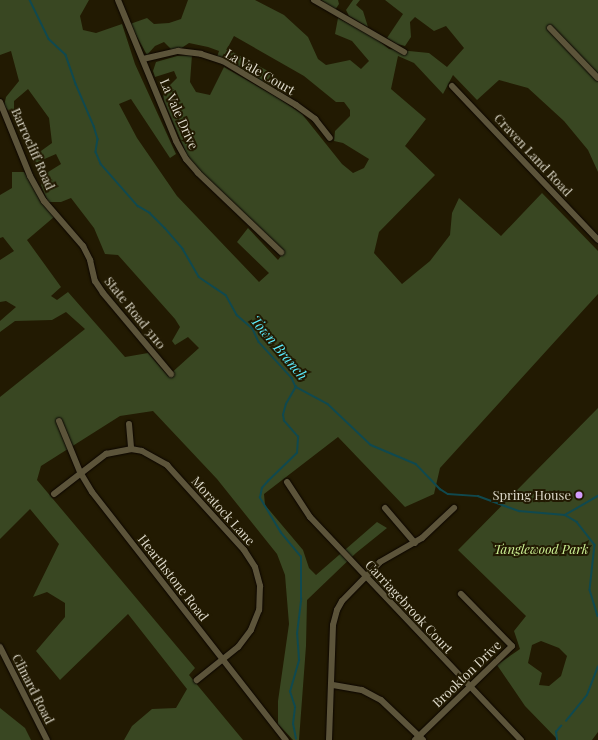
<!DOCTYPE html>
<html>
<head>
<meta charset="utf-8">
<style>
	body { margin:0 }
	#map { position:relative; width:598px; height:740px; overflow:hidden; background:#221a02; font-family:"Playfair Display",serif }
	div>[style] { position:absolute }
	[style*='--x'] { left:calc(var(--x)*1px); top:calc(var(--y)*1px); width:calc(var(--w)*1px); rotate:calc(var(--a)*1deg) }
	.green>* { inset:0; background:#394722 }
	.stream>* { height:1.5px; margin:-0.75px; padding:0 0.75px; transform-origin:0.75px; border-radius:0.75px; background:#10494f }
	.roads { filter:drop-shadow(0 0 1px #0b0500) drop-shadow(0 0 1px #0b0500) }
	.minor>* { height:6px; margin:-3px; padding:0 3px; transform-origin:3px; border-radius:3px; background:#5c543a }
	.dots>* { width:11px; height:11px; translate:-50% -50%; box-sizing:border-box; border:2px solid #221a02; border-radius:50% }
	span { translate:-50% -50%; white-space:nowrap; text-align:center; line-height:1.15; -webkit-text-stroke:4px #221a02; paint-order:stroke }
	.street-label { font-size:13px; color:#ddd9ca }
	.poi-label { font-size:13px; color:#ddd9ca }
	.right { translate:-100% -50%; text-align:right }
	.park-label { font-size:13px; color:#cdf194; font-style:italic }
	.water-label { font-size:14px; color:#5becfe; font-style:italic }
</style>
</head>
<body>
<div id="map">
	<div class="green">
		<i style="clip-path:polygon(0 0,89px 0,80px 16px,83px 30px,96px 33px,122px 24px,135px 64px,176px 154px,170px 158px,131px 99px,119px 104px,137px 138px,177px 196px,259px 282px,269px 273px,237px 242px,248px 228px,278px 260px,284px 252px,208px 181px,188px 157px,164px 101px,163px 92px,177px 78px,174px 71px,155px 77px,153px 71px,156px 62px,177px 56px,192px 55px,190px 82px,196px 92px,210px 95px,224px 67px,278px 98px,302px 114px,342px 164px,353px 173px,364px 168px,369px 159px,343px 143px,334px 141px,335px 131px,350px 116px,350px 110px,344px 102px,336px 102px,304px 76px,234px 36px,227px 49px,268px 71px,275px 82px,273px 88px,217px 57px,219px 51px,208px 47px,189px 43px,180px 49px,171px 49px,164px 42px,155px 46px,147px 55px,130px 24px,147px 18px,154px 24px,169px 23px,181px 19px,188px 0,255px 0,284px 15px,308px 37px,318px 59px,326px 65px,350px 60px,361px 69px,369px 61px,352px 41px,335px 34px,338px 18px,374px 37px,389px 49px,429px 53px,447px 67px,464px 48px,446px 26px,434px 31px,415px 17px,410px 22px,411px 37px,405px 46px,397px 44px,387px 38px,403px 14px,385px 0,598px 0,598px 172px,588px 150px,564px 121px,528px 88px,499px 80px,477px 100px,453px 75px,443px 94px,414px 63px,398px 56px,391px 89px,426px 119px,405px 146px,435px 175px,379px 232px,374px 253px,402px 284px,430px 261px,450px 235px,452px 213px,459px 198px,501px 236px,542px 193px,598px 251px,598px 294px,440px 468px,434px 494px,405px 507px,338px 437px,264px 494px,265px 505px,303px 550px,309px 568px,316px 575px,377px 522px,387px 528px,356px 553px,307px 600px,306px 646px,299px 740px,293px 740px,278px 724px,278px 701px,289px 624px,285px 575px,277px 554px,217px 479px,153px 411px,120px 416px,41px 466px,37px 480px,195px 668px,189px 675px,243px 740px,124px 740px,132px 726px,152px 709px,176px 708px,187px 689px,128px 614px,60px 680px,36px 651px,65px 617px,65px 603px,47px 592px,33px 597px,59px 544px,30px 509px,0 539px,0 397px,85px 329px,66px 312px,52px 320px,15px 321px,0 332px,0 321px,16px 307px,6px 301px,0 302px,0 260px,14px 251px,3px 237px,0 238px,0 195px,12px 188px,12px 172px,24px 172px,54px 217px,27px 240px,61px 287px,51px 296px,57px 300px,68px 292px,125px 357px,148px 353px,168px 376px,199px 348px,188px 337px,175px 345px,172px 341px,180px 327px,175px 319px,118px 255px,105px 254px,94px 228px,71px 198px,61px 202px,48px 202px,41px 185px,45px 174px,61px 164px,56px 154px,33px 164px,34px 156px,52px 143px,49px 118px,28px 89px,14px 101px,14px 111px,11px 113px,4px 106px,6px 97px,19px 81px,11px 51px,0 55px)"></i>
		<i style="clip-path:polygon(321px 0,338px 0,339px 4px,335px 10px)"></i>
		<i style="clip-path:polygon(353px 0,360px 0,356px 5px,363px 11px,368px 27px,349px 16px,346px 10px)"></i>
		<i style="clip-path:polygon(evenodd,598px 408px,598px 732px,592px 740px,558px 740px,525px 706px,497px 665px,520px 649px,514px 631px,526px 616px,458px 550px,598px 408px,541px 641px,559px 648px,567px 656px,561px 676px,549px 686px,539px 685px,542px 673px,528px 663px,532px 645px,541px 641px)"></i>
		<i style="clip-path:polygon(0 708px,25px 728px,31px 740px,0 740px)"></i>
	</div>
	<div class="stream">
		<i style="--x:30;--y:0;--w:43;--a:64"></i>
		<i style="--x:49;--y:39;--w:23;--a:43"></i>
		<i style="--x:66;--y:55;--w:31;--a:71"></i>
		<i style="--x:76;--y:84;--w:46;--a:66.8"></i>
		<i style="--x:94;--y:126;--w:14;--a:73"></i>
		<i style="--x:98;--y:139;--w:13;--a:99"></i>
		<i style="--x:96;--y:152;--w:13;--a:67"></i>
		<i style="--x:101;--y:164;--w:56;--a:48.6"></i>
		<i style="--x:138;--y:206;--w:14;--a:30"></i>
		<i style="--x:150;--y:213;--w:21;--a:45"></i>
		<i style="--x:165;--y:228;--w:28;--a:49"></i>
		<i style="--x:183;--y:249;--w:32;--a:60"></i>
		<i style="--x:199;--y:277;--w:32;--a:34"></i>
		<i style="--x:226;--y:295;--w:23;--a:61"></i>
		<i style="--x:237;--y:315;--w:21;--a:41"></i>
		<i style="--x:253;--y:329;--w:14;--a:65"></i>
		<i style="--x:259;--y:342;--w:49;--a:47.5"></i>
		<i style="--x:292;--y:378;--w:10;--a:66"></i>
		<i style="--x:296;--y:387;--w:36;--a:28"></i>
		<i style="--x:328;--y:404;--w:59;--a:43.6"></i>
		<i style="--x:371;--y:445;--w:49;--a:22.9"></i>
		<i style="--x:416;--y:464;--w:35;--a:46"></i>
		<i style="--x:440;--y:489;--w:9;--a:32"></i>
		<i style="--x:448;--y:494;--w:30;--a:4"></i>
		<i style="--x:478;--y:496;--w:44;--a:20.1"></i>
		<i style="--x:519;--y:511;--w:46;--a:5"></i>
		<i style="--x:565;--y:515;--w:14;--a:30"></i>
		<i style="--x:577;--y:522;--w:29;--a:52"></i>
		<i style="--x:595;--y:545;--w:45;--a:96.3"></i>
		<i style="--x:590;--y:590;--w:27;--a:73"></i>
		<i style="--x:565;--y:515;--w:38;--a:-30"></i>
		<i style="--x:566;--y:721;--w:33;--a:-51"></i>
		<i style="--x:587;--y:695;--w:30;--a:-69"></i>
		<i style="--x:296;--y:739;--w:15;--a:-101"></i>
		<i style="--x:293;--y:724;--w:17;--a:-83"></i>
		<i style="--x:295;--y:707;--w:16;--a:-108"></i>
		<i style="--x:290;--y:692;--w:33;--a:-74"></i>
		<i style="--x:299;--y:660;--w:26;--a:-94"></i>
		<i style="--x:297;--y:634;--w:35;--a:-83"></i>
		<i style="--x:301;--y:599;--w:42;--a:-90"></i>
		<i style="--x:301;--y:557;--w:31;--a:-130"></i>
		<i style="--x:281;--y:533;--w:41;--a:-121"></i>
		<i style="--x:260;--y:498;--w:10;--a:-79"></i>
		<i style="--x:262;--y:488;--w:9;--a:-49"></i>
		<i style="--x:268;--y:481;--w:40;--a:-44"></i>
		<i style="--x:297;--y:453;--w:16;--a:-86"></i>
		<i style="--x:298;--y:437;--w:21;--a:-131"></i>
		<i style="--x:284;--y:421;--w:6;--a:-99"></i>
		<i style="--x:283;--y:415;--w:11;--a:-75"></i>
		<i style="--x:286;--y:404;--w:20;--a:-60"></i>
		<i style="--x:557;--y:740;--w:8;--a:-97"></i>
		<i style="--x:556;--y:732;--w:8;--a:-50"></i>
	</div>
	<div class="roads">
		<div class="minor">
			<i style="--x:118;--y:0;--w:152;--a:67.6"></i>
			<i style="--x:176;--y:141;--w:21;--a:61"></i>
			<i style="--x:186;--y:159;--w:18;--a:49"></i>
			<i style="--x:198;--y:173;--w:115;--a:43.6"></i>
			<i style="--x:314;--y:0;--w:104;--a:30"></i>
			<i style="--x:550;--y:28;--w:69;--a:46.2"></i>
			<i style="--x:143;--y:59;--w:36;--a:-13"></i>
			<i style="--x:178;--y:51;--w:23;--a:7"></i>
			<i style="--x:201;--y:54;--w:23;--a:18"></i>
			<i style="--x:223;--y:61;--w:85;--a:31.1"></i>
			<i style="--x:296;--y:105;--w:24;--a:36"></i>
			<i style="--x:315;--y:119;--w:24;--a:52"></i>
			<i style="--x:452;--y:86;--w:212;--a:46.5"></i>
			<i style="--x:0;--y:102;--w:80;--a:67.9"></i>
			<i style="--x:30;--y:176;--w:29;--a:61"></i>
			<i style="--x:44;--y:201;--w:60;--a:49.1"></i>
			<i style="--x:83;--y:246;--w:16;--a:63"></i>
			<i style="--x:90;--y:260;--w:22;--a:77"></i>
			<i style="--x:95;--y:281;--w:14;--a:56"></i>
			<i style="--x:103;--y:293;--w:106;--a:50"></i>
			<i style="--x:59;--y:421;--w:55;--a:67.6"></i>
			<i style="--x:80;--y:472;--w:23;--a:59"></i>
			<i style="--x:92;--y:492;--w:315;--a:52"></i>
			<i style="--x:129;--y:424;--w:25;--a:85"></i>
			<i style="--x:287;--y:482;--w:42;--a:56.7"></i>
			<i style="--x:310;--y:517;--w:307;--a:46.6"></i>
			<i style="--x:54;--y:494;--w:66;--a:-37.6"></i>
			<i style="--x:106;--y:454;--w:25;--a:-11"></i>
			<i style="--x:131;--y:449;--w:11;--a:10"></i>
			<i style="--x:142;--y:451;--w:29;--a:29"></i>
			<i style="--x:167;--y:465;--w:115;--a:47.8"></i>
			<i style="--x:244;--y:550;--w:20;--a:57"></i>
			<i style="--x:255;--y:567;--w:20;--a:75"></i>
			<i style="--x:260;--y:586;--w:24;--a:92"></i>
			<i style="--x:259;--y:610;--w:22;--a:112"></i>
			<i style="--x:251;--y:630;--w:21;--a:127"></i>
			<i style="--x:238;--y:647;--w:53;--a:141.2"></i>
			<i style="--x:385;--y:508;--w:46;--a:49.4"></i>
			<i style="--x:0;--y:647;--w:104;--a:63.2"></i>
			<i style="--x:333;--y:685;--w:29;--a:10"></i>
			<i style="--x:362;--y:690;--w:21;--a:28"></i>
			<i style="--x:381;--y:700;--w:58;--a:43.6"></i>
			<i style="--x:329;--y:740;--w:115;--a:-88"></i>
			<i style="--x:333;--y:625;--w:16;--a:-75"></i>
			<i style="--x:337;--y:610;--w:10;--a:-61"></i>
			<i style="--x:342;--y:601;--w:54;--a:-45.7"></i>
			<i style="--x:380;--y:562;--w:48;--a:-29.7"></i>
			<i style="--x:422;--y:538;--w:44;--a:-43.2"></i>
			<i style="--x:415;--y:740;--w:135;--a:-44.1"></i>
			<i style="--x:512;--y:646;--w:73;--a:-134.4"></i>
		</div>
	</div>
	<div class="dots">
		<i style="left:579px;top:495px;background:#d49cfc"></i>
	</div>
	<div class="street-label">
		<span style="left:260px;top:72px;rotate:30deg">La Vale Court</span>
		<span style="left:179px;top:114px;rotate:66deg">La Vale Drive</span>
		<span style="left:33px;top:149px;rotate:66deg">Barrocliff Road</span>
		<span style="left:533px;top:155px;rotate:47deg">Craven Land Road</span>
		<span style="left:135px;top:313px;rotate:51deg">State Road 3110</span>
		<span style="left:223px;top:511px;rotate:48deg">Moratock Lane</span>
		<span style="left:173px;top:578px;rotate:52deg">Hearthstone Road</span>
		<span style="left:409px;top:607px;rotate:47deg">Carriagebrook Court</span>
		<span style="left:467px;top:674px;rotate:-44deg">Brookton Drive</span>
		<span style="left:33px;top:689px;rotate:63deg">Clinard Road</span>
	</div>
	<div class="poi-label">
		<span class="right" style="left:571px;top:495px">Spring House</span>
	</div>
	<div class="park-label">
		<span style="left:541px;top:549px">Tanglewood Park</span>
	</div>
	<div class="water-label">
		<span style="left:279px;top:348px;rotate:50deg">Town Branch</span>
	</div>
</div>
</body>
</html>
